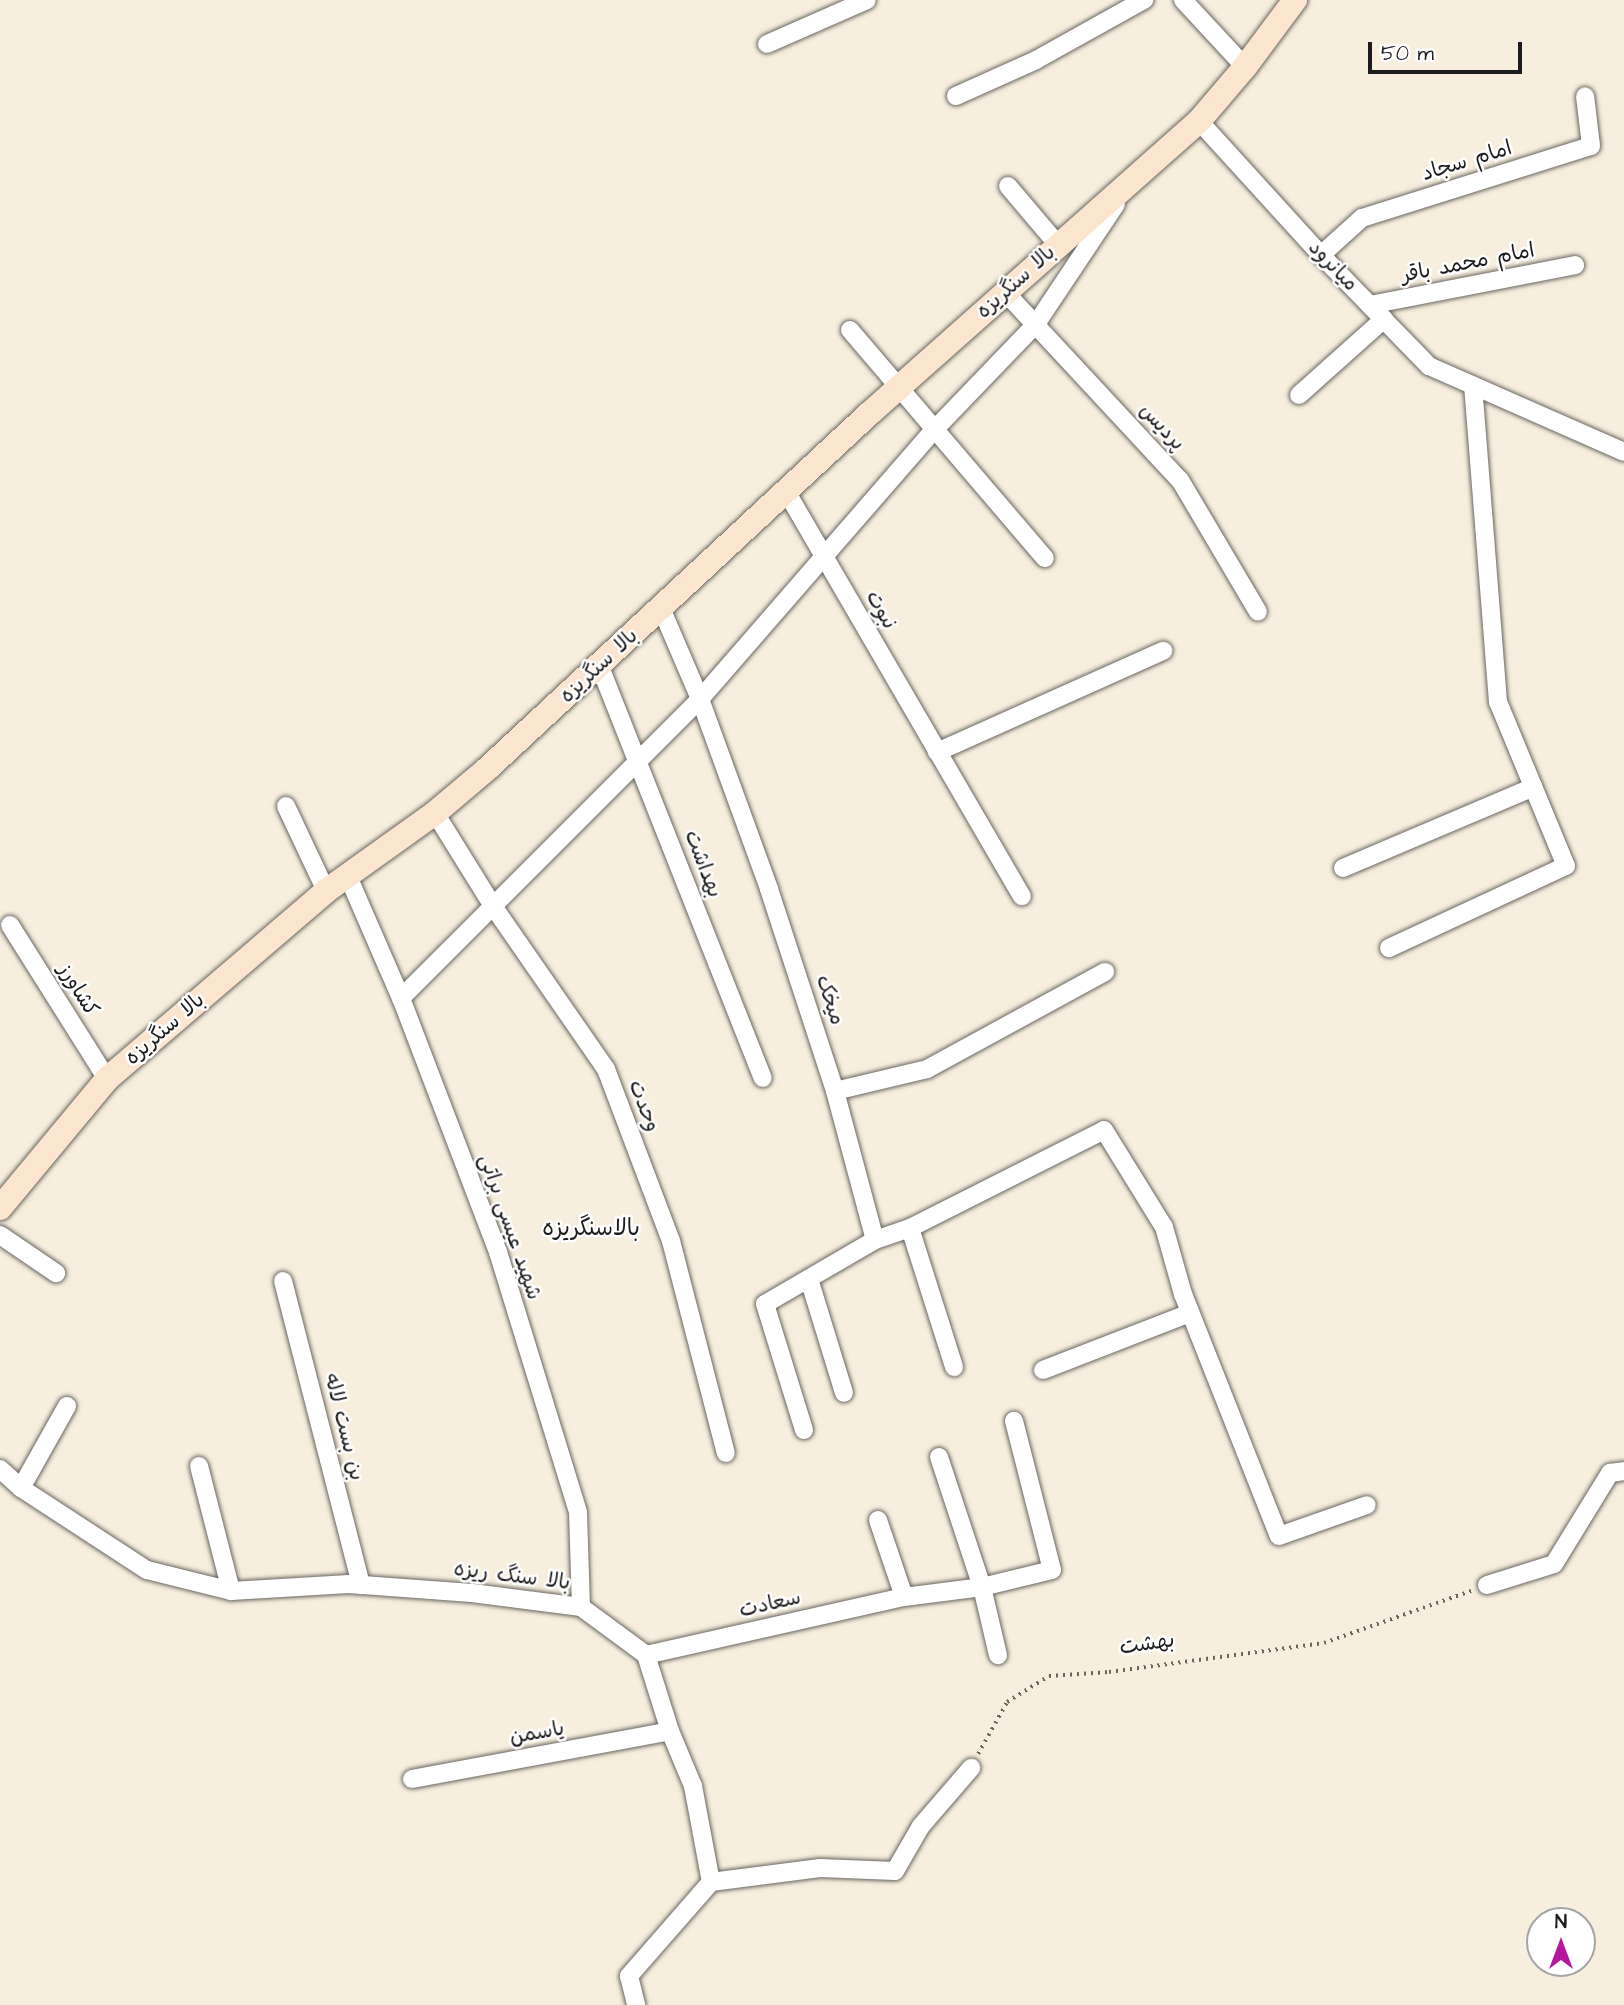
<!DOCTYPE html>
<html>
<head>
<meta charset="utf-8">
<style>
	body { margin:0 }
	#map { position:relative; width:1624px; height:2005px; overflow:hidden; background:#f7eedd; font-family:"Architects Daughter","Playpen Sans Arabic",sans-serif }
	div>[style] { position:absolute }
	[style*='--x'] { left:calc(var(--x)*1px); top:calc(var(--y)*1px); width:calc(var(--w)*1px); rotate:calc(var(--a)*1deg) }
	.path>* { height:3.5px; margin-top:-1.75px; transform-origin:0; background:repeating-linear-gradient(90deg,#696660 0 2px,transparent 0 7px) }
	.roads { filter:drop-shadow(0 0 2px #696660) drop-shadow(0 0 2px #696660) }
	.street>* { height:18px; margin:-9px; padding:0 9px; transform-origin:9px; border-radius:9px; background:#fff }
	.secondary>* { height:24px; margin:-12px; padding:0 12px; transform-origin:12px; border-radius:12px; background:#fce5cf }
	span { translate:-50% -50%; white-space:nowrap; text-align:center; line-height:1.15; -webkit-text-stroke:5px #fff; paint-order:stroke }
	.street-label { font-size:21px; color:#1c1c1c }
	.neighbourhood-label { font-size:23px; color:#1c1c1c }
	.north { position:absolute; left:1526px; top:1907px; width:70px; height:70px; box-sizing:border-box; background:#fff; border:2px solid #a4a4a4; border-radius:50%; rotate:0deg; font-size:19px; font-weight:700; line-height:28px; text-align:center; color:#1c1c1c }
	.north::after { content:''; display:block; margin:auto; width:24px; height:32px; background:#b5179e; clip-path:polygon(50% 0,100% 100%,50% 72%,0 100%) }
	.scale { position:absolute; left:1368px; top:42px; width:154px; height:32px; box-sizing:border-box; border:4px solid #1c1c1c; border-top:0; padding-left:9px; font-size:21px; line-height:24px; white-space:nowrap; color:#1c1c1c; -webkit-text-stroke:5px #fff; paint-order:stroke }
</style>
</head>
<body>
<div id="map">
	<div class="path">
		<i style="--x:978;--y:1754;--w:60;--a:-60.9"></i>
		<i style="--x:1007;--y:1702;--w:49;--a:-31.8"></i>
		<i style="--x:1049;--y:1676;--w:60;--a:-3.8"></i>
		<i style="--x:1109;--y:1672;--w:217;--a:-7.7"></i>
		<i style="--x:1324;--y:1643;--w:156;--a:-19.5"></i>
	</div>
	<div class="roads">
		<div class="street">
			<i style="--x:1183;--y:0;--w:91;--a:47.2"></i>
			<i style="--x:767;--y:44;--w:109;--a:-23.7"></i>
			<i style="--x:956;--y:96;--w:88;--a:-24.2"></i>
			<i style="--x:1036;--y:60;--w:124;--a:-29.1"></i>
			<i style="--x:1199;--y:121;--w:181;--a:47.7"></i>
			<i style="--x:1321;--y:255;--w:155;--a:45.8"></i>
			<i style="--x:1429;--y:366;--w:213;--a:23.8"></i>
			<i style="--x:1008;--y:186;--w:77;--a:49.7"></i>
			<i style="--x:1321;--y:255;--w:55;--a:-42.1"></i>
			<i style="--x:1362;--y:218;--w:240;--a:-17.5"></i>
			<i style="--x:1591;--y:146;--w:50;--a:-96.8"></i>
			<i style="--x:1005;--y:292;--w:257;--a:47.1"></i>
			<i style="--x:1180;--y:480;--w:153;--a:59.4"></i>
			<i style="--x:1370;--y:305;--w:209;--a:-11"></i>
			<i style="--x:850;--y:330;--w:300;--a:49.5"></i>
			<i style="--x:1299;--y:395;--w:114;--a:-41.8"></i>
			<i style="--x:786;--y:491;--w:469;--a:59.8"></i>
			<i style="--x:661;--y:608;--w:99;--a:66.8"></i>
			<i style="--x:700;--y:699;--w:202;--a:70"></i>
			<i style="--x:769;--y:889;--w:213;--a:71.9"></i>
			<i style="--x:835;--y:1091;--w:154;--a:75"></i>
			<i style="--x:875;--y:1240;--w:37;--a:-19"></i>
			<i style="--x:910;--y:1228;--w:146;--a:72.4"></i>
			<i style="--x:600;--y:667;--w:442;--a:68.4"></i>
			<i style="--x:937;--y:752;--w:248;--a:-24.1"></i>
			<i style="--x:286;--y:806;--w:94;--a:64.8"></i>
			<i style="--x:435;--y:813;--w:110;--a:58.1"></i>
			<i style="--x:493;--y:906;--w:198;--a:55.3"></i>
			<i style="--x:606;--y:1069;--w:184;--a:69.3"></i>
			<i style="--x:671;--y:1241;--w:219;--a:75.5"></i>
			<i style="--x:1343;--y:868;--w:207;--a:-23"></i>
			<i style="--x:347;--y:874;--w:135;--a:66.5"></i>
			<i style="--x:401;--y:998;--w:272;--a:69.1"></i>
			<i style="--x:498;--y:1252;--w:272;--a:72.9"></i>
			<i style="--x:578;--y:1512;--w:95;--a:88.2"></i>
			<i style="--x:10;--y:925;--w:182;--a:57.8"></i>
			<i style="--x:1389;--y:948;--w:195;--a:-24.9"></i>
			<i style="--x:1566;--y:866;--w:178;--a:-112.5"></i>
			<i style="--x:1498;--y:702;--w:317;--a:-94.5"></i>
			<i style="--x:401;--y:998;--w:423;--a:-45"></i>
			<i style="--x:700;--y:699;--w:358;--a:-49"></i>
			<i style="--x:935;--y:429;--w:146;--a:-46.1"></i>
			<i style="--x:1036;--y:324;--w:144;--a:-56.3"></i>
			<i style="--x:835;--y:1091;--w:95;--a:-13.4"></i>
			<i style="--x:927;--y:1069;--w:203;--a:-28.6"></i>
			<i style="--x:910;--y:1228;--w:217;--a:-26.8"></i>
			<i style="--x:1104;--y:1130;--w:114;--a:58.3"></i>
			<i style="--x:1164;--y:1227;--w:70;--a:74.2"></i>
			<i style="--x:1183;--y:1294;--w:260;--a:68.4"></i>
			<i style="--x:1279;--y:1536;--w:93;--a:-19.4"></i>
			<i style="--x:0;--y:1235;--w:68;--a:34.2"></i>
			<i style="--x:809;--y:1279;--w:119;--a:72.9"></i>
			<i style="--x:283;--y:1281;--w:314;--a:75.6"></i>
			<i style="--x:1043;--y:1370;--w:158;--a:-21.2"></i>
			<i style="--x:804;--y:1430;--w:132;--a:-107.2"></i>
			<i style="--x:765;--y:1304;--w:127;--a:-30.2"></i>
			<i style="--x:939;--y:1457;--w:137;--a:71.7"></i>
			<i style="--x:982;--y:1587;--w:72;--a:-13.7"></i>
			<i style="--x:1052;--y:1570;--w:154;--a:-104.3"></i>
			<i style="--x:199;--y:1466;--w:129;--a:75.6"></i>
			<i style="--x:0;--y:1469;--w:28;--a:42"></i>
			<i style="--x:21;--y:1488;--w:150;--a:33.1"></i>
			<i style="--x:147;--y:1570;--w:87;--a:14"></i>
			<i style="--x:231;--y:1591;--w:118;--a:-3.4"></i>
			<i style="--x:349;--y:1584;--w:123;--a:4.2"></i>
			<i style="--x:472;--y:1593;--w:110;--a:7.3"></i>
			<i style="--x:581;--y:1607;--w:81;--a:36.4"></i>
			<i style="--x:646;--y:1655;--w:80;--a:72.5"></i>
			<i style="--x:670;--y:1731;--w:60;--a:67.3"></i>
			<i style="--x:693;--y:1786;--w:98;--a:79.4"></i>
			<i style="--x:711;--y:1882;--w:125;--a:131.1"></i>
			<i style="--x:629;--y:1976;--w:30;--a:76"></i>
			<i style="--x:21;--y:1488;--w:94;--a:-60.7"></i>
			<i style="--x:878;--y:1520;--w:81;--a:71.3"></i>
			<i style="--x:1487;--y:1585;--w:70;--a:-17.4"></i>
			<i style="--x:1554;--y:1564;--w:107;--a:-58.4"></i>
			<i style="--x:1610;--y:1473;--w:14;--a:-8"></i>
			<i style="--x:646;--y:1655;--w:264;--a:-12.7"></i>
			<i style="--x:904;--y:1597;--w:79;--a:-7.3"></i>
			<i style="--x:982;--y:1587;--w:70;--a:76.8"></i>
			<i style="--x:412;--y:1779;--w:262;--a:-10.5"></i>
			<i style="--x:711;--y:1882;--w:110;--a:-7.3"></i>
			<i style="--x:820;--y:1868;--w:75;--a:2.3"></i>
			<i style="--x:895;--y:1871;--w:52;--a:-60"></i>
			<i style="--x:921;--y:1826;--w:77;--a:-49.2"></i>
		</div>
		<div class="secondary">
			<i style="--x:0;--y:1208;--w:168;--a:-50.3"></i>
			<i style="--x:107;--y:1079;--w:289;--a:-40.6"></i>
			<i style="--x:326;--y:891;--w:134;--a:-35.6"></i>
			<i style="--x:435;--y:813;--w:68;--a:-40.2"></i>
			<i style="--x:487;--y:769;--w:523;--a:-42.91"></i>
			<i style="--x:870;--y:413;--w:440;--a:-41.6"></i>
			<i style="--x:1199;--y:121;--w:71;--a:-49.6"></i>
			<i style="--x:1245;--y:67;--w:84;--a:-53.3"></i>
		</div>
	</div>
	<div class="street-label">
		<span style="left:1467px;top:161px;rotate:-17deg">امام سجاد</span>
		<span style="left:1468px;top:263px;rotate:-11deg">امام محمد باقر</span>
		<span style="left:1333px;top:266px;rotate:46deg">میانرود</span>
		<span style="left:1016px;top:282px;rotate:-42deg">بالا سنگریزه</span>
		<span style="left:1162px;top:427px;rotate:47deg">پردیس</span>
		<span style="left:881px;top:610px;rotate:60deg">نبوت</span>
		<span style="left:599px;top:666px;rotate:-43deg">بالا سنگریزه</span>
		<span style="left:703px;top:864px;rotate:69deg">بهداشت</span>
		<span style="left:78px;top:990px;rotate:58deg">کشاورز</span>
		<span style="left:830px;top:1000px;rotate:72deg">میخک</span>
		<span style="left:165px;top:1029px;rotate:-41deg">بالا سنگریزه</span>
		<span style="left:644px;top:1106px;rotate:69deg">وحدت</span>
		<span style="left:510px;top:1227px;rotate:71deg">شهید عیسی براتی</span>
		<span style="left:344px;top:1427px;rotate:76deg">بن بست لاله</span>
		<span style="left:512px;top:1576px;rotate:7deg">بالا سنگ ریزه</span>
		<span style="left:770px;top:1604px;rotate:-13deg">سعادت</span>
		<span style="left:1147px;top:1644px;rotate:-8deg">بهشت</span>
		<span style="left:537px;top:1733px;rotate:-10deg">یاسمن</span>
	</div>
	<div class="neighbourhood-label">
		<span style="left:591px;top:1228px">بالاسنگریزه</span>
	</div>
	<div class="north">N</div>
	<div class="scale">50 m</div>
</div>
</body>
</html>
